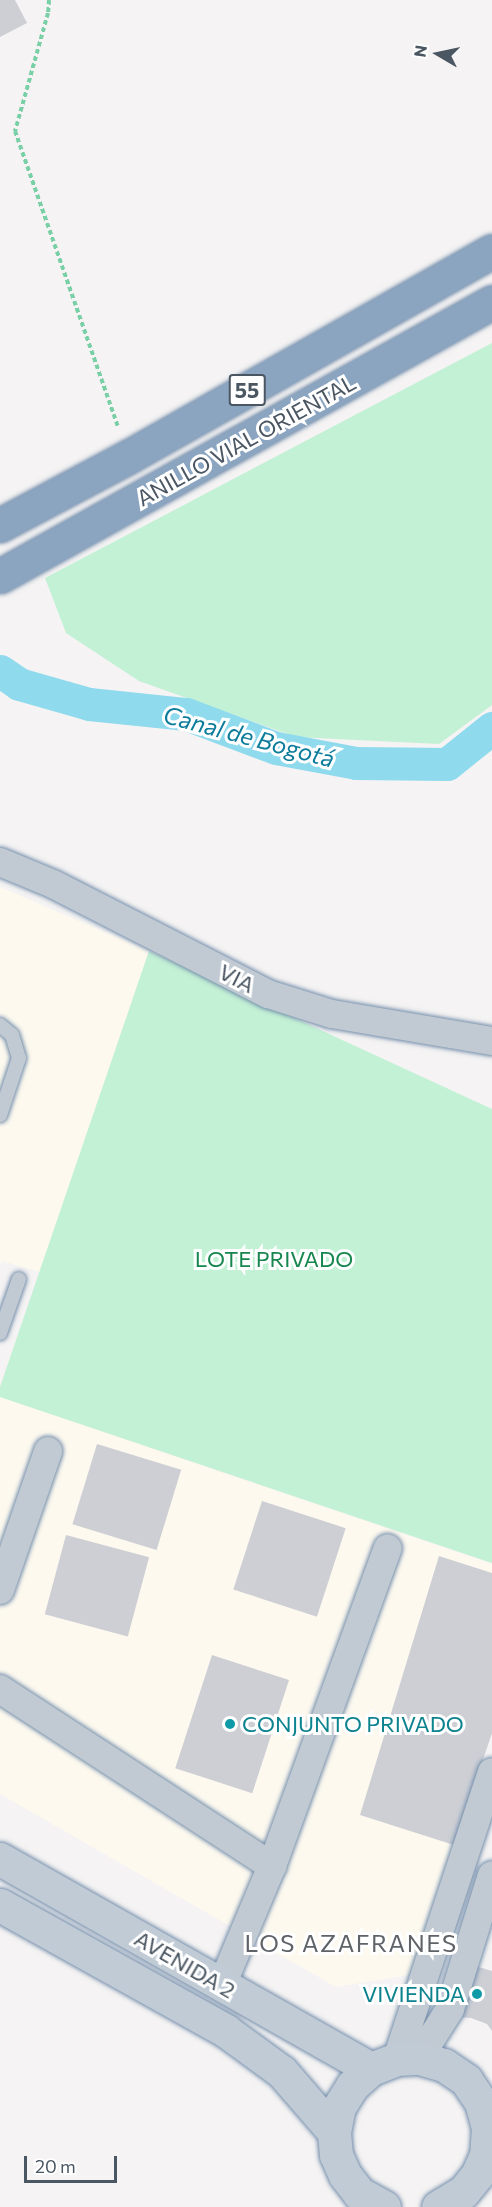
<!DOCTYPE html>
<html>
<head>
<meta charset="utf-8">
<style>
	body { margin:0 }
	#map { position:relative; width:492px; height:2207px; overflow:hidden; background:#f5f3f3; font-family:Commissioner,sans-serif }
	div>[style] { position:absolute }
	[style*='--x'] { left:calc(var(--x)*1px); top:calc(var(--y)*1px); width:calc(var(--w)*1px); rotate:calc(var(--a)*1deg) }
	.commercial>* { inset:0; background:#fdf9ef }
	.green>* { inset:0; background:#c3f1d5 }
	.canal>* { height:33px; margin:-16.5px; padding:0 16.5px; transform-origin:16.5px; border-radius:16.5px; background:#90daee }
	.building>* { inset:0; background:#cdcfd5; transform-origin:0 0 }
	.path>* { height:4px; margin-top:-2px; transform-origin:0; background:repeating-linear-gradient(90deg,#7ad0a6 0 4.5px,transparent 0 7.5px) }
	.roads { filter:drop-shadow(0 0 2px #7690ad) drop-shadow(0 0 2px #7690ad) }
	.lane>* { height:14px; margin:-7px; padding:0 7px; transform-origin:7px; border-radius:7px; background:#c1cad2 }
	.street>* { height:28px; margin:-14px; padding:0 14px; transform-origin:14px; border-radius:14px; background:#c1cad2 }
	.secondary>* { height:33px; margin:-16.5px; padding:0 16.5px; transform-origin:16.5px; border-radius:16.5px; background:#c1cbd6 }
	.highway>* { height:33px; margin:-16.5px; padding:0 16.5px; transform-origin:16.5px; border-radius:16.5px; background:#8ba5c1 }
	.dots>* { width:16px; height:16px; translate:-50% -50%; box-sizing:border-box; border:3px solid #fff; border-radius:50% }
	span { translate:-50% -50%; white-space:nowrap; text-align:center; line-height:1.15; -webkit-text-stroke:6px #fff; paint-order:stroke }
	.shield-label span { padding:2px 4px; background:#fff; border:2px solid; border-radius:4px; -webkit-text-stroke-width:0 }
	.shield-label { font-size:21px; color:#4a5661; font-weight:700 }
	.street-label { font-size:22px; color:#4a5661 }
	.park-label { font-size:22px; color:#17864f }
	.culture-label { font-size:22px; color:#0d838f }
	.left { translate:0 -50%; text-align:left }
	.right { translate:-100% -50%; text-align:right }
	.water-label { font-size:24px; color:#0c7c9b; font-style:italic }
	.neighbourhood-label { font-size:24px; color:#5f6368; letter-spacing:1.5px }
	.north { position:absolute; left:408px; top:24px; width:60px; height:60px; -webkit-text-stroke:4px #fff; paint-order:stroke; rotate:279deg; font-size:16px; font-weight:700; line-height:24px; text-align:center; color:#4a5661 }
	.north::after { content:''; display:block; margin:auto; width:21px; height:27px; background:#4a5661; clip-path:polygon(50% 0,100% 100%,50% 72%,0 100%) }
	.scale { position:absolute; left:24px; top:2156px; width:93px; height:27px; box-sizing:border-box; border:3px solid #4a5661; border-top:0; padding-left:8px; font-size:18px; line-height:21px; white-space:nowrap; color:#4a5661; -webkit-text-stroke:4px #fff; paint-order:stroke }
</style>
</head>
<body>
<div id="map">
	<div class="commercial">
		<i style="clip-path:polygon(0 887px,149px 951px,40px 1272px,2px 1261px,0 1267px)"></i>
		<i style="clip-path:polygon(0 1397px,492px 1564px,492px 1730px,409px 1975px,336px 1987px,0 1794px)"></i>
	</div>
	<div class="green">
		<i style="clip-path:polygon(492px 343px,492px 705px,439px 744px,296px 737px,139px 681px,66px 633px,45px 578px)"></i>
		<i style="clip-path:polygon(149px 951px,492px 1109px,492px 1563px,0 1397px,0 1387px)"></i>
	</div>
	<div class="canal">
		<i style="--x:0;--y:671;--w:23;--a:34"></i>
		<i style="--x:19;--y:684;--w:73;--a:15.9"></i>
		<i style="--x:89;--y:704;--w:98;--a:5.9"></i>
		<i style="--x:186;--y:714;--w:96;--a:20.7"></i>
		<i style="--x:276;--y:748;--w:81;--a:10.6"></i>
		<i style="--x:356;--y:763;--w:91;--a:0.6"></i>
		<i style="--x:447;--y:764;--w:58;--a:-38.7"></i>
	</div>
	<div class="building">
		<i style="clip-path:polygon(0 0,15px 0,27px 23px,0 37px)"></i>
		<i style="left:97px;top:1444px;width:88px;height:84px;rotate:17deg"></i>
		<i style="left:262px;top:1501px;width:88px;height:93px;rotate:18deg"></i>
		<i style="left:66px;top:1535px;width:86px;height:82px;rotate:15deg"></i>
		<i style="clip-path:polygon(439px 1556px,492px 1573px,492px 1733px,454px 1845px,360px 1815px)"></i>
		<i style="left:212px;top:1655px;width:81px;height:119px;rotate:18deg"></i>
		<i style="clip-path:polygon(472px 1965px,492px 1971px,492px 2031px,487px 2024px,471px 2018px,455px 2017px)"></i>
	</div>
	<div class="path">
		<i style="--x:49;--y:0;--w:13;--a:94"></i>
		<i style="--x:48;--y:13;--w:123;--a:105.6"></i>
		<i style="--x:15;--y:131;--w:313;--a:70.8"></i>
	</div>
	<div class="roads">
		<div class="lane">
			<i style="--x:0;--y:1025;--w:16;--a:40"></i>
			<i style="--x:12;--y:1035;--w:24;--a:73"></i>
			<i style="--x:19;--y:1058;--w:60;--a:108.4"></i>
			<i style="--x:0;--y:1333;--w:57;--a:-70.6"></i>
		</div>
		<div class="street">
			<i style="--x:0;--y:862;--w:57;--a:22.5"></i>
			<i style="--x:53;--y:884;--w:242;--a:27.1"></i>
			<i style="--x:268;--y:994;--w:67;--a:17.4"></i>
			<i style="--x:332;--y:1014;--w:162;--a:9.6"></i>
			<i style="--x:0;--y:1590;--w:147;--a:-70.9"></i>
			<i style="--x:0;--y:1689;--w:325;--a:33.1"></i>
			<i style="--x:222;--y:1985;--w:129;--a:-67.2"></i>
			<i style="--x:272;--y:1866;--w:338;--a:-70"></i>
			<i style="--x:419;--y:2058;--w:58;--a:-57.7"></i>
			<i style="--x:450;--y:2009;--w:140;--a:-72.6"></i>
			<i style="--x:397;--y:2059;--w:302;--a:-71.7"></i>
		</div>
		<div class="secondary">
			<i style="--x:0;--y:1859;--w:426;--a:29.5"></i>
			<i style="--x:0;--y:1905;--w:259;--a:29.1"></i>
			<i style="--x:226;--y:2031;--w:69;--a:36.2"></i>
			<i style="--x:282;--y:2072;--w:79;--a:49.1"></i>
			<i style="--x:384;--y:2207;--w:29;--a:-151"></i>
			<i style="--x:359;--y:2193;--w:23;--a:-128"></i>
			<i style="--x:345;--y:2175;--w:22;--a:-114"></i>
			<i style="--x:336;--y:2155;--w:23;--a:-95"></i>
			<i style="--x:334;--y:2132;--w:25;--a:-79"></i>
			<i style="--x:339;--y:2107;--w:25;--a:-58"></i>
			<i style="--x:352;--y:2086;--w:25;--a:-42"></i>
			<i style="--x:371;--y:2069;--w:28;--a:-21"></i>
			<i style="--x:397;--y:2059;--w:22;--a:-3"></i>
			<i style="--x:419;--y:2058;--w:26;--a:16"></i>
			<i style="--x:444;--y:2065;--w:27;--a:34"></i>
			<i style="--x:466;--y:2080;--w:27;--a:56"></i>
			<i style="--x:481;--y:2102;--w:27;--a:75"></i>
			<i style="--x:488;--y:2128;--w:27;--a:94"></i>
			<i style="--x:486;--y:2155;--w:22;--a:114"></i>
			<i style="--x:477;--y:2175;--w:22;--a:129"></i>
			<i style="--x:463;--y:2192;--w:29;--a:149"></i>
		</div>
		<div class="highway">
			<i style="--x:0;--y:525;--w:145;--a:-28"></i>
			<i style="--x:128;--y:457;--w:418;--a:-29.5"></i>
			<i style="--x:0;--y:576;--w:563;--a:-29.11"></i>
		</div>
	</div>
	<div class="dots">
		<i style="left:230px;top:1724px;background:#0f9aa8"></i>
		<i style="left:477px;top:1994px;background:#0f9aa8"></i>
	</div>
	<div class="shield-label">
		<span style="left:247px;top:390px">55</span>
	</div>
	<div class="street-label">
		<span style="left:246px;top:440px;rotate:-29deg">ANILLO VIAL ORIENTAL</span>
		<span style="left:237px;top:978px;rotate:27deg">VIA</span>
		<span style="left:185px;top:1964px;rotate:30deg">AVENIDA 2</span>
	</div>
	<div class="park-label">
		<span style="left:274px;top:1259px">LOTE PRIVADO</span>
	</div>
	<div class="culture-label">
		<span class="left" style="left:242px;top:1724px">CONJUNTO PRIVADO</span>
		<span class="right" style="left:465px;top:1994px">VIVIENDA</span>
	</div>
	<div class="water-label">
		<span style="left:249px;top:736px;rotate:15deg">Canal de Bogotá</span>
	</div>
	<div class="neighbourhood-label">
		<span style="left:351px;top:1943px">LOS AZAFRANES</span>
	</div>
	<div class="north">N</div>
	<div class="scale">20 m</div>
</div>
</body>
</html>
